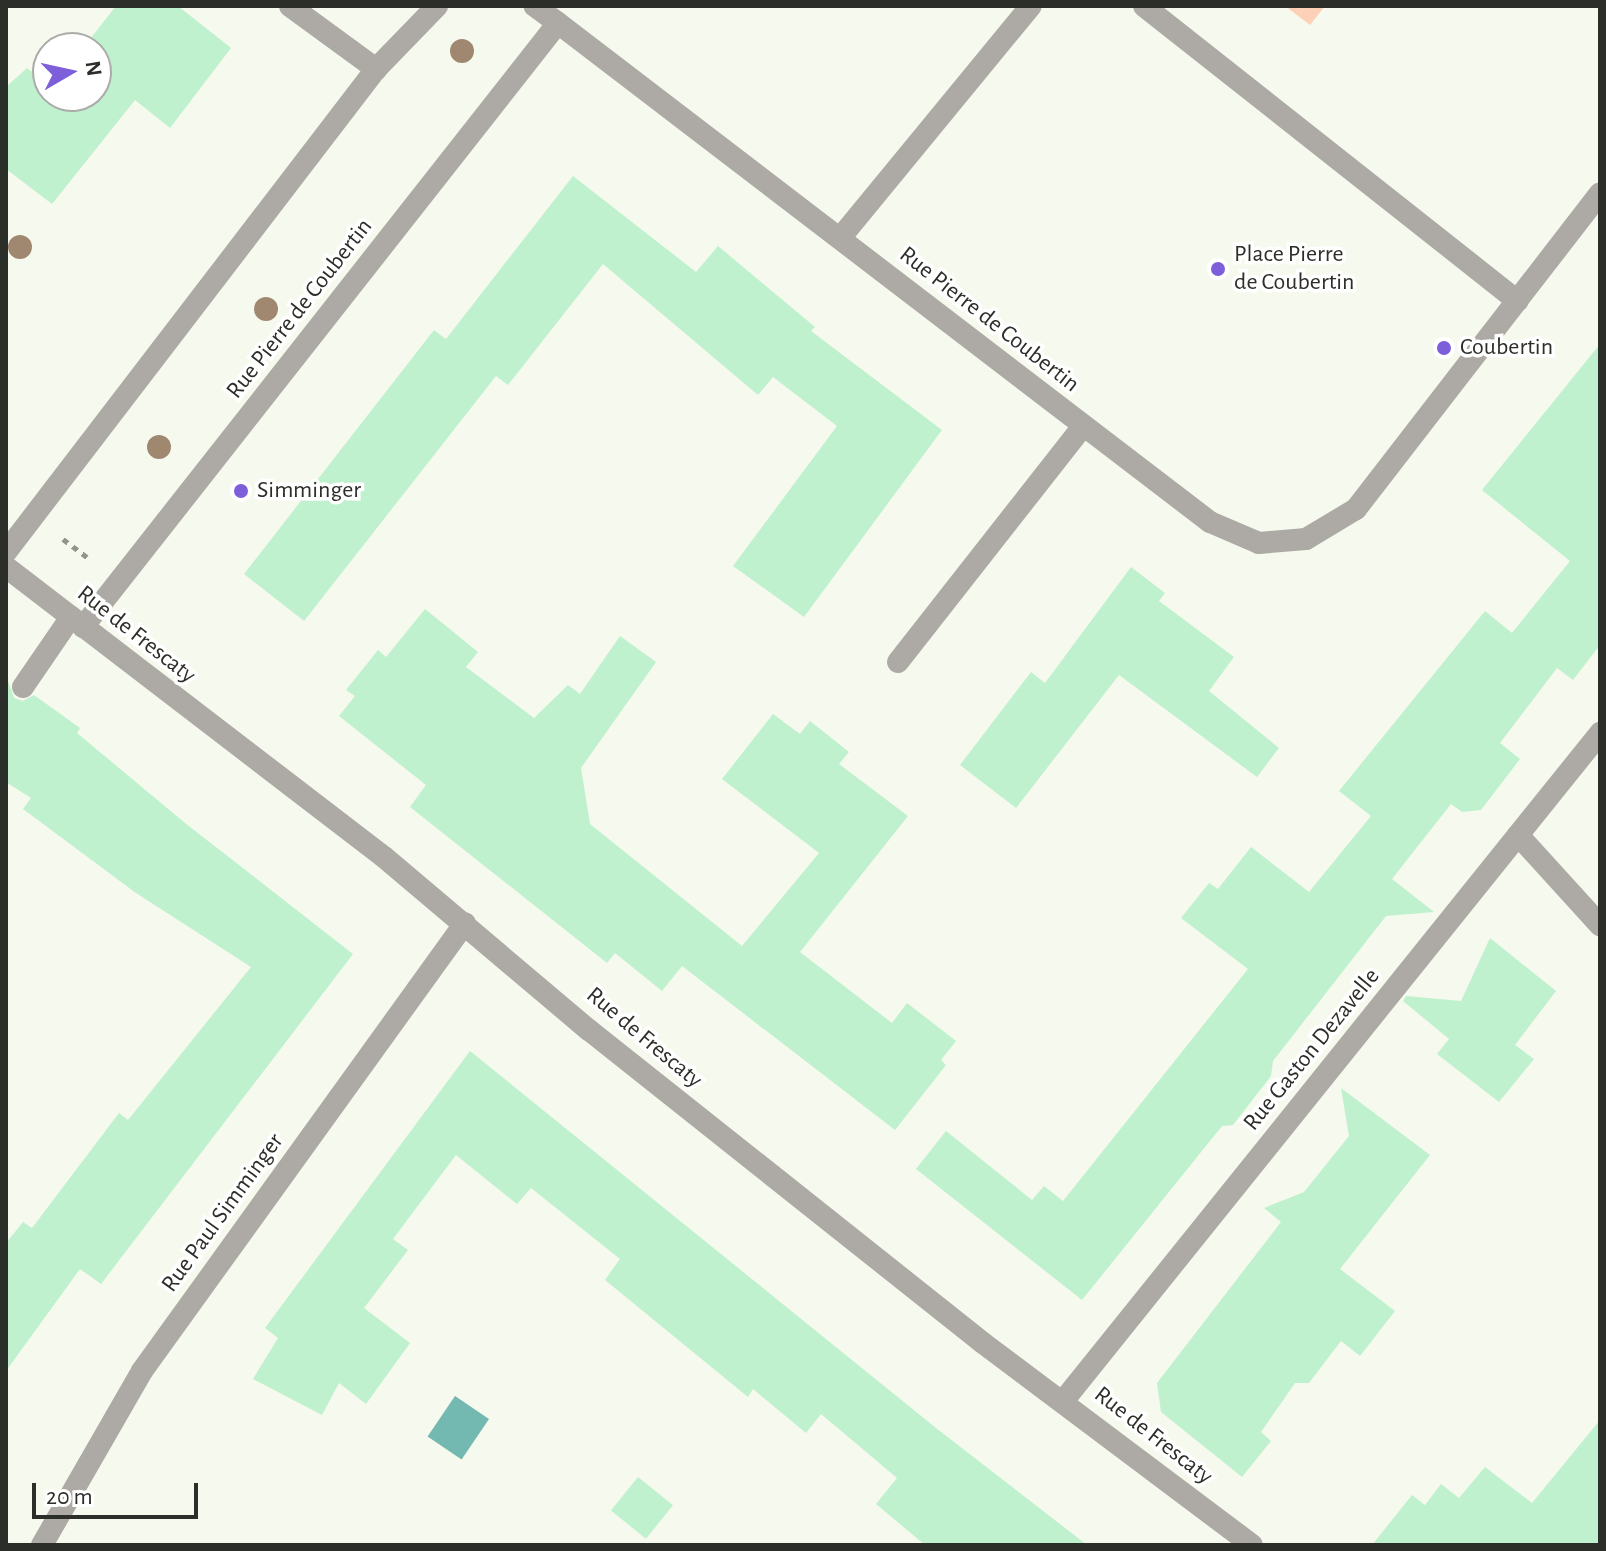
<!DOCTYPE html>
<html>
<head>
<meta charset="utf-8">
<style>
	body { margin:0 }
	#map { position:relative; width:1606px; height:1551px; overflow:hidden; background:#f6f9ed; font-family:"Alegreya Sans",sans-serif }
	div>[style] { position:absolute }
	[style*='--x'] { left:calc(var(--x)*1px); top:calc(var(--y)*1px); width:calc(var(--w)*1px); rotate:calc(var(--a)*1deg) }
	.green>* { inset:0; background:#fdd1b8 }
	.water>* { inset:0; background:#74b8b2; transform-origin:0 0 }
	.building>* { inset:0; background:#bff1ce; transform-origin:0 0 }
	.path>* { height:5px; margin-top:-2.5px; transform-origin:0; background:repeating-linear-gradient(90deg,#92948c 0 6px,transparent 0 12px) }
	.service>* { height:22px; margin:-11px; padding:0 11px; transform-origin:11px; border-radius:11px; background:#adaaa5 }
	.minor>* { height:22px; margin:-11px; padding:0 11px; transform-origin:11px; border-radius:11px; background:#adaaa5 }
	.tertiary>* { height:22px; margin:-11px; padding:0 11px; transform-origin:11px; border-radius:11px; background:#adaaa5 }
	.trees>* { width:24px; height:24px; margin:-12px; border-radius:50%; background:#a08870 }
	.dots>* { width:22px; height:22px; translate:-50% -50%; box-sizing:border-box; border:4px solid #fff; border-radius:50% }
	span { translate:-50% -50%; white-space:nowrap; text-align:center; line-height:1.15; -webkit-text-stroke:7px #fff; paint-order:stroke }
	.poi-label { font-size:24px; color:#2c2e29 }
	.left { translate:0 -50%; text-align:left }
	.street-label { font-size:24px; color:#2c2e29 }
	.frame { position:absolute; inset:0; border:8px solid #2c2e29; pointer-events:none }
	.north { position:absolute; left:32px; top:32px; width:80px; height:80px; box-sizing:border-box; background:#fff; border:2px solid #ababa9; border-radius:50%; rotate:81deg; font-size:22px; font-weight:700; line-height:32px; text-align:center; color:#2c2e29 }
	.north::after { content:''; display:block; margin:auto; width:28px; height:36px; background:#7d5fd9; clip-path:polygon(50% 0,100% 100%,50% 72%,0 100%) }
	.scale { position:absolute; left:32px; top:1483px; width:166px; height:36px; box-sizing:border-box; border:4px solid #2c2e29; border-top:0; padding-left:10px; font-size:24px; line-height:28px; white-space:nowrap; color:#2c2e29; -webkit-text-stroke:6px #fff; paint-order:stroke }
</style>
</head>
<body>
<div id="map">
	<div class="green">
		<i style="clip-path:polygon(1285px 6px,1325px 6px,1310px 25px)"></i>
	</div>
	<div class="water">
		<i style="left:455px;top:1396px;width:41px;height:49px;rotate:34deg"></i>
	</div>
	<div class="building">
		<i style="clip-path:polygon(116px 6px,178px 6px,231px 48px,170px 128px,135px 100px,52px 204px,6px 169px,6px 87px,27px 68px,48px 84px,48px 96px,96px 96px,96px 48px,83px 48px)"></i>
		<i style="clip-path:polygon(573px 176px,696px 272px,718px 246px,815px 327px,811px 331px,942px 430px,804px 617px,733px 566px,837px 426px,773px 377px,758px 395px,603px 264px,508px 385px,496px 376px,304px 621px,244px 574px,434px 330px,446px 339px)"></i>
		<i style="clip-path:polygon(1600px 344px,1600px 645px,1573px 680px,1557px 668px,1500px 743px,1520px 759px,1481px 810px,1462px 812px,1451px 804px,1392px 879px,1434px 912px,1386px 916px,1273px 1061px,1271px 1076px,1233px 1125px,1222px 1126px,1082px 1300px,916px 1169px,946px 1131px,1032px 1200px,1044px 1186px,1063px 1201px,1248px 969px,1181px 918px,1209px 883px,1218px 889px,1251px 847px,1309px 892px,1371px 816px,1339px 791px,1485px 611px,1512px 633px,1570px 561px,1482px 490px)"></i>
		<i style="clip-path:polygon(1131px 567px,1165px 593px,1159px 601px,1234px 657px,1209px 691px,1279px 748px,1257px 777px,1119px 675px,1016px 808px,960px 765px,1031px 672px,1045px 683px)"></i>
		<i style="clip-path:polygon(425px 609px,478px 652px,466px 667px,534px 718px,568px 685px,580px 694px,620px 636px,656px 662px,581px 768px,590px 824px,742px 946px,819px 853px,722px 779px,773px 714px,800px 734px,810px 721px,849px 752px,839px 764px,908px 816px,800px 952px,892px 1023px,907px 1003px,956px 1041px,941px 1060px,946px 1065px,895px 1130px,682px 966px,662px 991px,615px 953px,607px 963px,410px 807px,426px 785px,339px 716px,355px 696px,346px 690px,378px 650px,386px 657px)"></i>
		<i style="clip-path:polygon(6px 675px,14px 698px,23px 701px,34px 695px,80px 728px,77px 733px,185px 823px,353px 954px,101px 1284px,80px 1269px,6px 1371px,6px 1243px,23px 1222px,32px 1228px,119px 1113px,128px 1120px,251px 967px,136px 893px,23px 809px,31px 798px,6px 782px)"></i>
		<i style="clip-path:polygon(1490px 938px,1556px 991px,1515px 1045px,1534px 1059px,1499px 1102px,1437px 1054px,1449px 1039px,1403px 1001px,1406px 996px,1461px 1001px)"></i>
		<i style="clip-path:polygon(470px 1051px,936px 1428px,1087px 1545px,925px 1545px,876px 1504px,897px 1478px,821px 1414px,806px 1433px,753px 1389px,748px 1397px,605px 1280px,620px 1259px,531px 1188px,517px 1204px,456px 1155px,393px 1239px,408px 1250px,364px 1308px,410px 1343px,366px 1404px,339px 1383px,322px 1415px,253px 1379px,278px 1338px,265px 1328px)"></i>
		<i style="clip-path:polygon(1341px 1088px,1430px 1155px,1340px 1269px,1395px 1311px,1360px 1356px,1341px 1341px,1309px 1383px,1295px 1383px,1261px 1432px,1271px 1441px,1242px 1477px,1161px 1412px,1157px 1383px,1281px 1222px,1264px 1208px,1304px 1192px,1349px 1136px)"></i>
		<i style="clip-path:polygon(1600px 1420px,1600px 1545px,1372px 1545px,1412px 1495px,1425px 1505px,1441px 1484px,1459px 1498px,1485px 1467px,1532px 1503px)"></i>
		<i style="left:638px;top:1477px;width:45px;height:43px;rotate:39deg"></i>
	</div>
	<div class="path">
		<i style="--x:63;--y:539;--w:30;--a:37"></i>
	</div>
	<div class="service">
		<i style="--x:290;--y:6;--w:107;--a:36.2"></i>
		<i style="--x:1144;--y:6;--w:476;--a:38.3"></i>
		<i style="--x:841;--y:237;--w:299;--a:-50.6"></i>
		<i style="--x:898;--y:662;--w:300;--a:-51.9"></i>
		<i style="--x:23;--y:687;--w:85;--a:-55.6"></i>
	</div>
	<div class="minor">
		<i style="--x:558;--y:23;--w:821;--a:37.43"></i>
		<i style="--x:1210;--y:522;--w:53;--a:23.2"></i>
		<i style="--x:1259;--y:543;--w:47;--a:-4.9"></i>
		<i style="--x:1306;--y:539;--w:58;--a:-31"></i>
		<i style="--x:1356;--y:509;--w:399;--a:-52.3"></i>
		<i style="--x:6;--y:552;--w:608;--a:-52.55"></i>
		<i style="--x:376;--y:69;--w:88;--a:-45.9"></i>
		<i style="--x:83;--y:627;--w:768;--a:-51.82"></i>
		<i style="--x:558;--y:23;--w:29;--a:-144"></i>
		<i style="--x:1518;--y:835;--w:122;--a:47.7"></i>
		<i style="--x:1064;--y:1400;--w:856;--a:-51.21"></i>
		<i style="--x:42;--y:1545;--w:201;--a:-60.1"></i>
		<i style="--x:142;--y:1371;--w:552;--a:-54.21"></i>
	</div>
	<div class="tertiary">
		<i style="--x:6;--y:567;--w:476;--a:37.5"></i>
		<i style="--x:384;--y:857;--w:268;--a:40.2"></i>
		<i style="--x:589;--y:1030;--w:503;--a:38.46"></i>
		<i style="--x:983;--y:1343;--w:336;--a:36.9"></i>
	</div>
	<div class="trees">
		<i style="left:462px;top:51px"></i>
		<i style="left:20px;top:247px"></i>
		<i style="left:266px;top:309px"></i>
		<i style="left:159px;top:447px"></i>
	</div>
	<div class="dots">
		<i style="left:1218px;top:269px;background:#7d5fd9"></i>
		<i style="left:1444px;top:348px;background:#7d5fd9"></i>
		<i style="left:241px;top:491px;background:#7d5fd9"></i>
	</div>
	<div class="poi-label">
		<span class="left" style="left:1234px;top:269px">Place Pierre<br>de Coubertin</span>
		<span class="left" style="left:1460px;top:348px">Coubertin</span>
		<span class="left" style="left:257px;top:491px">Simminger</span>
	</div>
	<div class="street-label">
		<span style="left:300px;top:309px;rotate:-52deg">Rue Pierre de Coubertin</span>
		<span style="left:989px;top:320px;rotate:38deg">Rue Pierre de Coubertin</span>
		<span style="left:136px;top:635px;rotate:38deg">Rue de Frescaty</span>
		<span style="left:644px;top:1038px;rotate:40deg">Rue de Frescaty</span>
		<span style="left:1312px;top:1050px;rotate:-51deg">Rue Gaston Dezavelle</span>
		<span style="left:223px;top:1213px;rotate:-54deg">Rue Paul Simminger</span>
		<span style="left:1153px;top:1436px;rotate:38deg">Rue de Frescaty</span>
	</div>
	<div class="frame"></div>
	<div class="north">N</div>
	<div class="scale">20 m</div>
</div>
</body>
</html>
